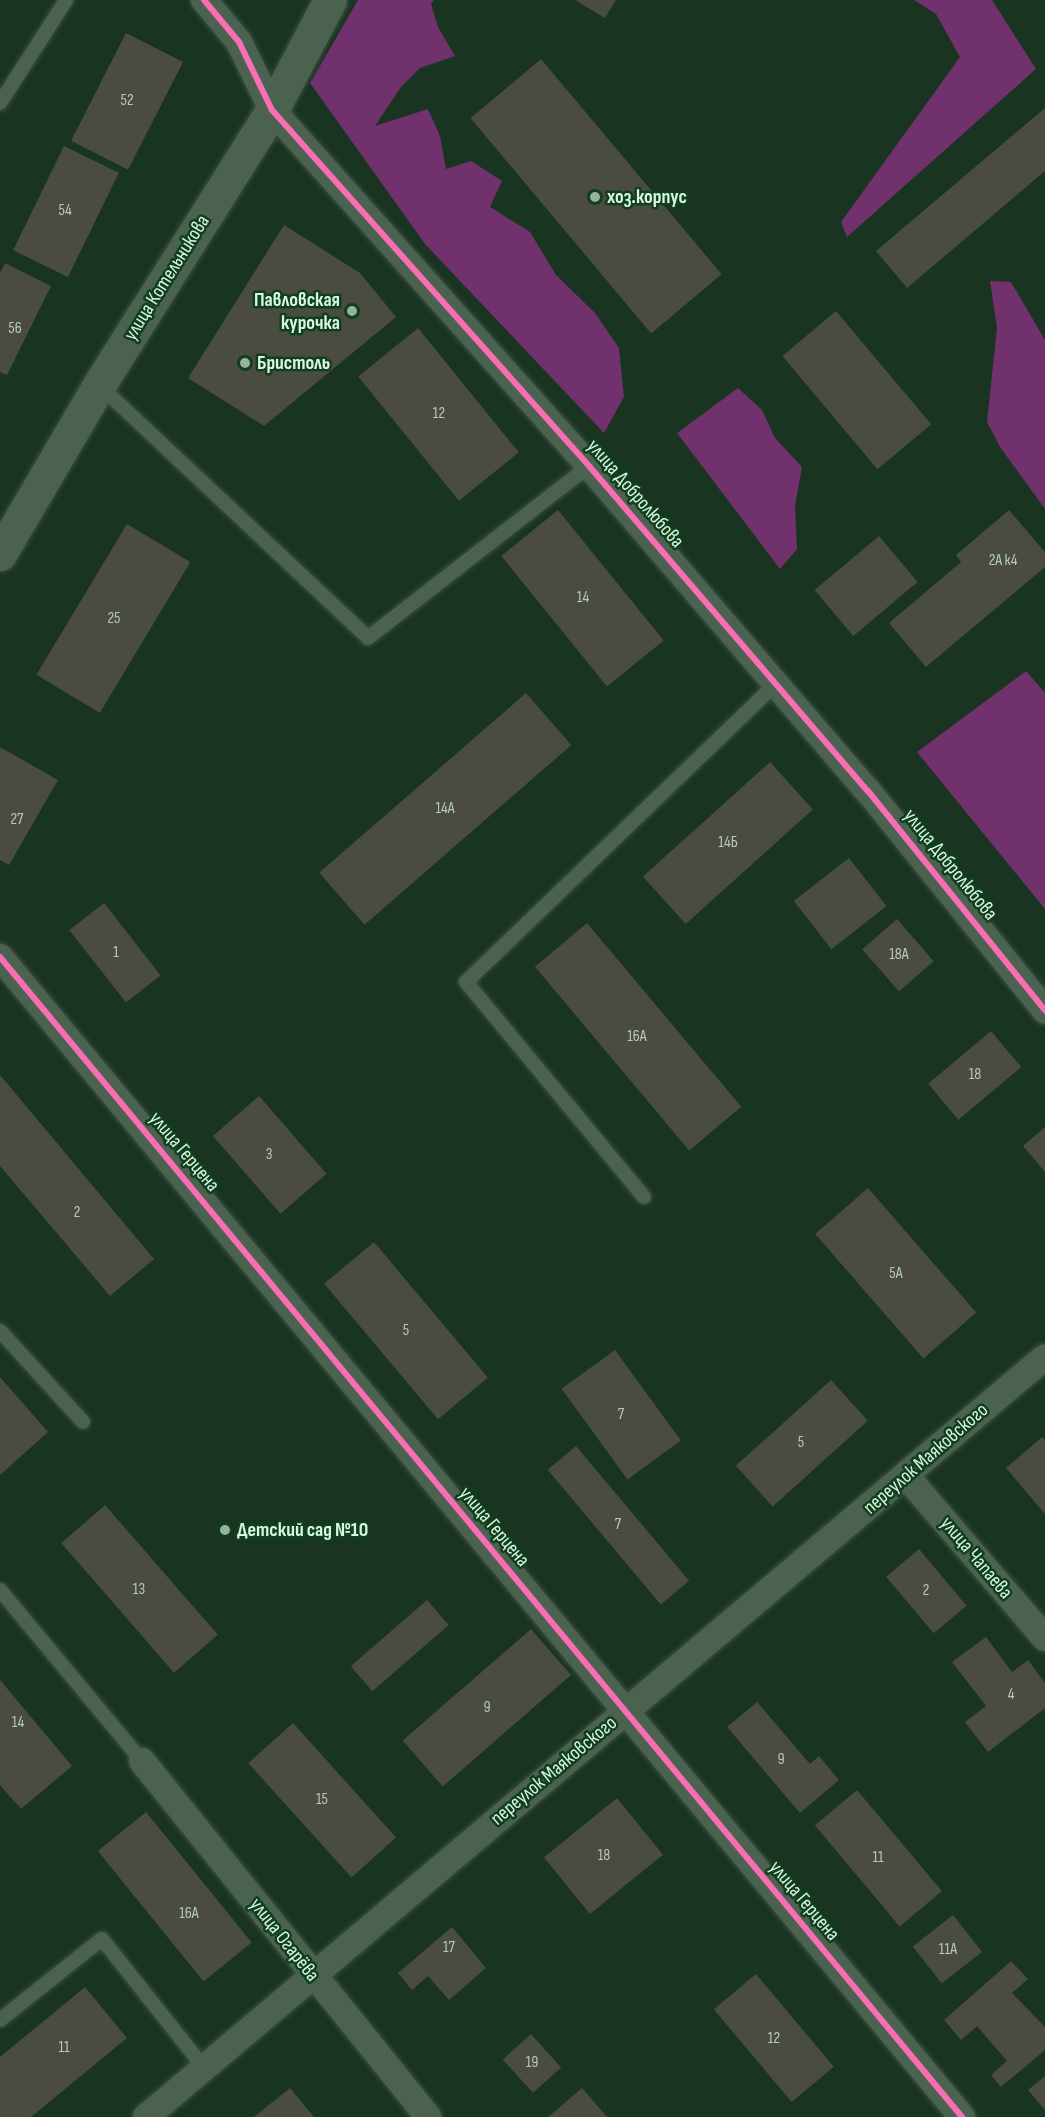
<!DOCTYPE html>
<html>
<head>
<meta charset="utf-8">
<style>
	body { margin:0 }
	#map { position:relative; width:1045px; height:2117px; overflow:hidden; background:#1a3422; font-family:"Sofia Sans Condensed",sans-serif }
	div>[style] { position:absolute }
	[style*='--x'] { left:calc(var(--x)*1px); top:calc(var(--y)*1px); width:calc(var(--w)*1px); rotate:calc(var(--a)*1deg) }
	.green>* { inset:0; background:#70316d }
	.building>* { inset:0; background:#4a4b41; transform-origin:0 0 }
	.roads { filter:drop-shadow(0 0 2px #3a4f40) drop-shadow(0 0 2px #3a4f40) }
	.service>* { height:14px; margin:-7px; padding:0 7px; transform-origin:7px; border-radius:7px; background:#4b6251 }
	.minor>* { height:26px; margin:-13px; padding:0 13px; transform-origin:13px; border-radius:13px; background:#4b6251 }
	.tertiary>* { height:33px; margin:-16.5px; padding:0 16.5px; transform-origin:16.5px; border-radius:16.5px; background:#4b6251 }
	.cycleway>* { height:6px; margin:-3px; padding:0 3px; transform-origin:3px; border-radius:3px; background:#f96db3 }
	.dots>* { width:16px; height:16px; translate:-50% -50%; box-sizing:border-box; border:3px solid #103e1f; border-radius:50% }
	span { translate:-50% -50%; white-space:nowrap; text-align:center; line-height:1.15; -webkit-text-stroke:5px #103e1f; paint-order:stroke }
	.number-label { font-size:16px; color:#b4ccb6 }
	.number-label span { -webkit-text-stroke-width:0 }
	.poi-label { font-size:20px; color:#d8f7dd; font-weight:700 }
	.left { translate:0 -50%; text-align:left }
	.right { translate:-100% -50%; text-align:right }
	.street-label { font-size:20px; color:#d8f7dd }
</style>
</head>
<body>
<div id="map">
	<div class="green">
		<i style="clip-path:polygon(358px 0,434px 0,431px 4px,438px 27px,455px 56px,420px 68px,401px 87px,375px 126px,428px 109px,440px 136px,446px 169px,471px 161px,502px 181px,490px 207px,530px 232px,556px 275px,595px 313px,619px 348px,624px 397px,604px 433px,425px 244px,310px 83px)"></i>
		<i style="clip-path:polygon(914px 0,992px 0,1036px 69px,847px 237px,841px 222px,960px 57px,936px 14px)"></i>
		<i style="clip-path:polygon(990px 281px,1011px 282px,1045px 340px,1045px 509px,1000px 447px,987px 422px,997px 328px)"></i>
		<i style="clip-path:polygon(738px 388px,762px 410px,775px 438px,802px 467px,795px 506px,797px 549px,780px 569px,677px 433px)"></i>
		<i style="clip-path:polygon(1026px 671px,1045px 693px,1045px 909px,917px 752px)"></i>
	</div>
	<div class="building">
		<i style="clip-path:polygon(575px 0,616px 0,605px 18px)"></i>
		<i style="left:126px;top:33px;width:64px;height:121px;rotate:27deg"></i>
		<i style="left:541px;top:59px;width:281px;height:92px;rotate:50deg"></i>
		<i style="clip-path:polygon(1045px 108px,1045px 171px,907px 288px,876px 251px)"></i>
		<i style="left:64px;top:146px;width:61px;height:116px;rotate:26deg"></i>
		<i style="clip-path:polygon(284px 225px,360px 273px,396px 317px,264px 426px,188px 378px)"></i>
		<i style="clip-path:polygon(5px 263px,51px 286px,7px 375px,0 372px,0 273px)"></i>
		<i style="left:836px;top:311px;width:148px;height:70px;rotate:50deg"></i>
		<i style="left:418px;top:328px;width:160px;height:77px;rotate:51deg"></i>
		<i style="left:558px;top:510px;width:168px;height:73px;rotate:51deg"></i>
		<i style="clip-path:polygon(1009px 510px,1045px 552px,1045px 567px,926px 667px,889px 623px,961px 562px,956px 555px)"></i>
		<i style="left:127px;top:524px;width:74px;height:176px;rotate:31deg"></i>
		<i style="left:879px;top:536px;width:60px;height:84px;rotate:50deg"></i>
		<i style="left:526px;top:693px;width:69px;height:274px;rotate:49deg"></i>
		<i style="clip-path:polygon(0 747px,58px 780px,9px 865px,0 860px)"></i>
		<i style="left:770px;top:762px;width:64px;height:171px;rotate:48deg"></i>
		<i style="left:849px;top:858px;width:61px;height:70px;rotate:52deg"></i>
		<i style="left:104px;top:903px;width:92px;height:44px;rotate:52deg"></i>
		<i style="left:897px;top:919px;width:56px;height:46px;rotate:49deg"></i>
		<i style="left:587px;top:923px;width:240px;height:68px;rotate:50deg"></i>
		<i style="left:991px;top:1031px;width:47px;height:82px;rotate:50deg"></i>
		<i style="clip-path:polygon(0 1075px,154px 1259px,110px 1296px,0 1166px)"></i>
		<i style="left:259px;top:1096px;width:103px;height:61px;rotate:49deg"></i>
		<i style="clip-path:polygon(1045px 1127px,1045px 1172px,1023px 1146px)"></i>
		<i style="left:868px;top:1188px;width:165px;height:70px;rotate:49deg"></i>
		<i style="left:374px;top:1242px;width:177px;height:65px;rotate:50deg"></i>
		<i style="left:615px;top:1350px;width:112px;height:66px;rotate:54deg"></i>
		<i style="clip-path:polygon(0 1377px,48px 1432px,0 1475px)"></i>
		<i style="left:831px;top:1380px;width:55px;height:128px;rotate:48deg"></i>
		<i style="clip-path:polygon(1042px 1437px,1045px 1440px,1045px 1514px,1006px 1468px)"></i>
		<i style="left:576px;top:1446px;width:176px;height:37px;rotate:50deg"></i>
		<i style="left:105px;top:1505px;width:172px;height:58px;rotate:49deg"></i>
		<i style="left:919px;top:1549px;width:74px;height:43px;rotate:50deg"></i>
		<i style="left:427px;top:1600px;width:33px;height:101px;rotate:49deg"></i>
		<i style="left:531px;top:1629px;width:61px;height:170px;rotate:49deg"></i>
		<i style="clip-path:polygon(986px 1637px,1012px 1672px,1028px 1660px,1045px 1683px,1045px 1708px,988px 1752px,965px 1722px,986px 1706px,952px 1662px)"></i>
		<i style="clip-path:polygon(0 1680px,72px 1766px,21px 1809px,0 1785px)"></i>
		<i style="clip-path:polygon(757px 1702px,810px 1764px,819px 1756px,839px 1780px,800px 1813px,727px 1727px)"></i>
		<i style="left:293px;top:1723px;width:154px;height:60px;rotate:48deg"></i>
		<i style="left:857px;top:1790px;width:132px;height:55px;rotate:50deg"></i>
		<i style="left:617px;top:1798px;width:73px;height:94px;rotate:51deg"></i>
		<i style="left:146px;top:1812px;width:168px;height:62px;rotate:51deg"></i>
		<i style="left:953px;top:1915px;width:47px;height:51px;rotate:52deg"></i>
		<i style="clip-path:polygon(452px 1927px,486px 1968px,449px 2000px,428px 1976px,412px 1990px,398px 1973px)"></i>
		<i style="clip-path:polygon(1011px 1961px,1028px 1979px,1012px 1993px,1045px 2027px,1045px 2050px,1001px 2087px,991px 2075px,1007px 2061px,977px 2026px,961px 2040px,944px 2020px)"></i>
		<i style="left:756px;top:1974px;width:121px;height:55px;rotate:50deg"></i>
		<i style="clip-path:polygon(85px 1987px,127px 2038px,31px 2117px,0 2117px,0 2057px)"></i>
		<i style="left:531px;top:2034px;width:45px;height:38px;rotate:48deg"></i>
		<i style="clip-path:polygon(1045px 2076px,1045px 2110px,1028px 2090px)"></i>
		<i style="clip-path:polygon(290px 2088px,314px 2117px,254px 2117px)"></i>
		<i style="clip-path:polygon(582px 2088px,607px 2117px,548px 2117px)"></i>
	</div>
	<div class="roads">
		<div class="service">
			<i style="--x:0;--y:103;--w:122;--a:-57.3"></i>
			<i style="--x:99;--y:385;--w:369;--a:43.2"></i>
			<i style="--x:368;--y:638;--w:280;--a:-37.9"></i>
			<i style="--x:644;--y:1197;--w:279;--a:-129.6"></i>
			<i style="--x:466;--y:982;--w:430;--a:-43.9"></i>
			<i style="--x:0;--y:1331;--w:123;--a:47.6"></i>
			<i style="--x:0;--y:1590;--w:222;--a:50.3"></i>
			<i style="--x:0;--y:2020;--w:130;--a:-38.5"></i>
			<i style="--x:102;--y:1939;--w:166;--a:51.6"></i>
		</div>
		<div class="minor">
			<i style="--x:204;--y:0;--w:55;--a:50.2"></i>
			<i style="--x:239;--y:42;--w:76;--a:64.1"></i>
			<i style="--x:272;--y:110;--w:477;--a:48.3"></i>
			<i style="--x:589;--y:466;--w:428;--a:49.4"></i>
			<i style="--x:868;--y:791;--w:282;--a:51.1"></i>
			<i style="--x:0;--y:957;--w:1507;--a:50.33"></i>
			<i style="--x:907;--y:1477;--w:212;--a:49.4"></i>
			<i style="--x:142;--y:1761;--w:457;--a:51.2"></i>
			<i style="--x:146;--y:2117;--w:1177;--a:-40.21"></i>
		</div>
		<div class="tertiary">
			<i style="--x:0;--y:554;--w:196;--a:-59.6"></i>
			<i style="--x:99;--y:385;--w:325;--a:-57.8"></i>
			<i style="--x:272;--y:110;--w:124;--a:-62.2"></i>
		</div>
	</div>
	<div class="cycleway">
		<i style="--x:204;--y:0;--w:55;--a:50.2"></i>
		<i style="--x:239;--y:42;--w:76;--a:64.1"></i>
		<i style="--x:272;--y:110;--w:477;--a:48.3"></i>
		<i style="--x:589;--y:466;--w:428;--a:49.4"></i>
		<i style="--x:868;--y:791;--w:282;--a:51.1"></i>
		<i style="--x:0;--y:957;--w:1507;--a:50.33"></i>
	</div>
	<div class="dots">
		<i style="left:595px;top:197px;background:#96b39c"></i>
		<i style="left:352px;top:311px;background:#96b39c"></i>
		<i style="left:245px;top:363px;background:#96b39c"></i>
		<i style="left:225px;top:1530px;background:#96b39c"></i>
	</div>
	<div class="number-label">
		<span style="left:127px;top:101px">52</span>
		<span style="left:65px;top:211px">54</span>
		<span style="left:15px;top:329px">56</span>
		<span style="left:439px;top:414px">12</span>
		<span style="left:1003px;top:561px">2А к4</span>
		<span style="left:583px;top:598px">14</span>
		<span style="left:114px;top:619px">25</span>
		<span style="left:445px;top:809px">14А</span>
		<span style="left:17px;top:820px">27</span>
		<span style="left:728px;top:843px">14Б</span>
		<span style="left:116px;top:953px">1</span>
		<span style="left:899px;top:955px">18А</span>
		<span style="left:637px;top:1037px">16А</span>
		<span style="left:975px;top:1075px">18</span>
		<span style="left:269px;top:1155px">3</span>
		<span style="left:77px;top:1213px">2</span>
		<span style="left:896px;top:1274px">5А</span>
		<span style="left:406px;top:1331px">5</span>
		<span style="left:621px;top:1415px">7</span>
		<span style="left:801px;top:1443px">5</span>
		<span style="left:618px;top:1525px">7</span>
		<span style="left:139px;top:1590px">13</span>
		<span style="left:926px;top:1591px">2</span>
		<span style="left:1011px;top:1695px">4</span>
		<span style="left:487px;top:1708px">9</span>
		<span style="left:18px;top:1723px">14</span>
		<span style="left:781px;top:1760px">9</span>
		<span style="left:322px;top:1800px">15</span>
		<span style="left:604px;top:1856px">18</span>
		<span style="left:878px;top:1858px">11</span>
		<span style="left:189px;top:1914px">16А</span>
		<span style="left:449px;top:1948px">17</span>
		<span style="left:948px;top:1950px">11А</span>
		<span style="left:774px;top:2039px">12</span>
		<span style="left:64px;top:2048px">11</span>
		<span style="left:532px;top:2063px">19</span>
	</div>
	<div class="poi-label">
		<span class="left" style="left:607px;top:197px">хоз.корпус</span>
		<span class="right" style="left:340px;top:312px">Павловская<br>курочка</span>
		<span class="left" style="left:257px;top:363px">Бристоль</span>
		<span class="left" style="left:237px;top:1530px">Детский сад №10</span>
	</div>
	<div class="street-label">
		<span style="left:167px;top:278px;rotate:-58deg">улица Котельникова</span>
		<span style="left:635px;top:494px;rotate:49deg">улица Добролюбова</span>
		<span style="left:950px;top:865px;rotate:51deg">улица Добролюбова</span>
		<span style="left:184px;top:1152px;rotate:50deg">улица Герцена</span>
		<span style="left:926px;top:1459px;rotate:-41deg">переулок Маяковского</span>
		<span style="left:494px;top:1527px;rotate:50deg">улица Герцена</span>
		<span style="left:976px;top:1558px;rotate:50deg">улица Чапаева</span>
		<span style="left:554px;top:1771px;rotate:-40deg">переулок Маяковского</span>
		<span style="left:804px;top:1901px;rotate:50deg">улица Герцена</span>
		<span style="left:284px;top:1940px;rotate:52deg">улица Огарёва</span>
	</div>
</div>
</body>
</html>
